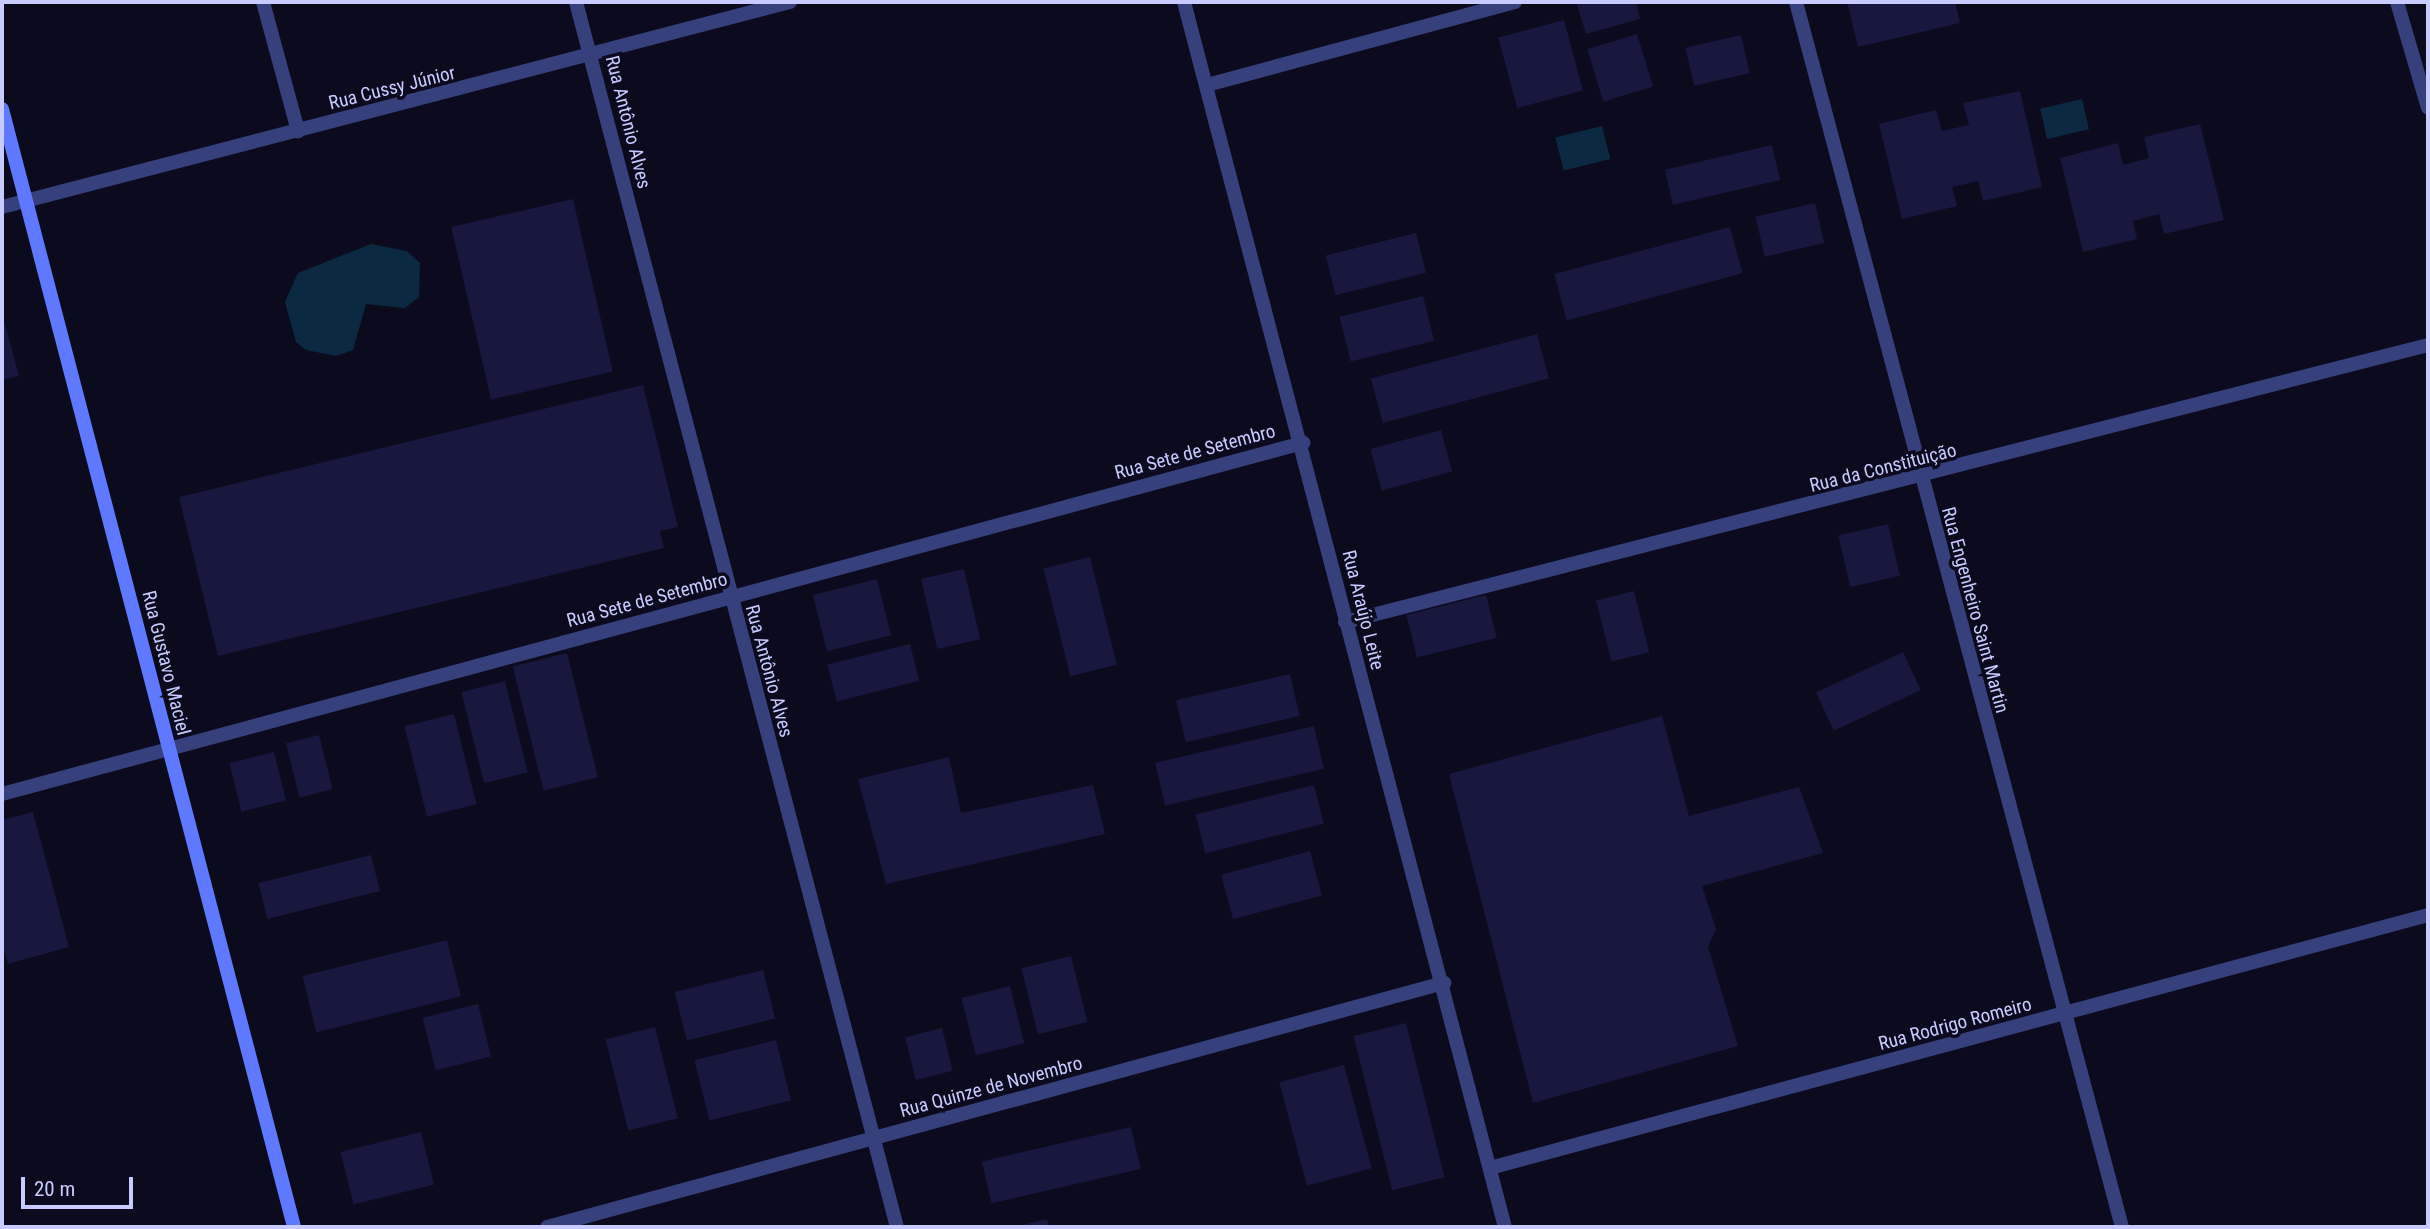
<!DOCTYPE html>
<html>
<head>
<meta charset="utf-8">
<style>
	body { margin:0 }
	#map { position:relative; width:2430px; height:1229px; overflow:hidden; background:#0b0b1d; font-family:"Roboto Condensed",sans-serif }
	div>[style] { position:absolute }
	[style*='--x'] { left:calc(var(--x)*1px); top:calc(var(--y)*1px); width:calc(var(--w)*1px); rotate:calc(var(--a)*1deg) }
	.water>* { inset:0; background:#0b2a41; transform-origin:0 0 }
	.building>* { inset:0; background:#18173e; transform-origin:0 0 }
	.lane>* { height:14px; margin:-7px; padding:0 7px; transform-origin:7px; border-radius:7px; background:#35407d }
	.street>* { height:14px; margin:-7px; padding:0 7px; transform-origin:7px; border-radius:7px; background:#35407d }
	.secondary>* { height:14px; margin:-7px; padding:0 7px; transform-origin:7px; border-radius:7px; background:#5e78ff }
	span { translate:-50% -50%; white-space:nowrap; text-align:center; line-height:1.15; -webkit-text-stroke:7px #0b0b1d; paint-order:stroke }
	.street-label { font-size:19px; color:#c7cbff }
	.frame { position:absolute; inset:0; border:4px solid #c7cbff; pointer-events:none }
	.scale { position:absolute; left:21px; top:1177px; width:112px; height:32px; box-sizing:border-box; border:4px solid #c7cbff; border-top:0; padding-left:9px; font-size:21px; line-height:24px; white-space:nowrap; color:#c7cbff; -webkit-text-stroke:5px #0b0b1d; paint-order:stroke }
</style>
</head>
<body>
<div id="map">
	<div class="water">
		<i style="left:2082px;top:99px;width:31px;height:43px;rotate:77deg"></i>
		<i style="left:1602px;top:126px;width:34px;height:48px;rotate:76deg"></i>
		<i style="clip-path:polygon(371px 244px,407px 251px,420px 263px,419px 297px,405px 308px,366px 304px,353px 350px,336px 356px,306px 350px,296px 342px,285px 302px,298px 273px)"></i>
	</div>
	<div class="building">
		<i style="clip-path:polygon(1576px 2px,1636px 2px,1640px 19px,1586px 34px)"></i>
		<i style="clip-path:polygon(1847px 2px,1955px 2px,1960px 23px,1858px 47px)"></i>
		<i style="left:1564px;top:20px;width:73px;height:68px;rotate:75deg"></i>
		<i style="left:1637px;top:34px;width:55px;height:52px;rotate:73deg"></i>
		<i style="left:1741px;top:35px;width:39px;height:57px;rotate:77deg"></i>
		<i style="clip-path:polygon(2020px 91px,2042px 187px,1983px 201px,1978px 181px,1952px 187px,1957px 206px,1902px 219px,1879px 124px,1936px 110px,1942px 131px,1969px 125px,1963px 103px)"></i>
		<i style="clip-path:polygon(2200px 124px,2224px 220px,2164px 234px,2159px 214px,2133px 221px,2137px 239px,2083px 252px,2060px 158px,2118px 143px,2123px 165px,2149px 158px,2144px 137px)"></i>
		<i style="left:1772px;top:145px;width:36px;height:110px;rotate:77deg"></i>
		<i style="left:573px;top:199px;width:177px;height:125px;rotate:77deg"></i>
		<i style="left:1815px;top:203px;width:41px;height:61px;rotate:77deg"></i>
		<i style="left:1730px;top:227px;width:48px;height:182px;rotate:75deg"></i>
		<i style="left:1416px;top:233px;width:41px;height:93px;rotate:76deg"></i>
		<i style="left:1423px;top:296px;width:46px;height:86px;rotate:76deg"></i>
		<i style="clip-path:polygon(2px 313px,19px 376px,2px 380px)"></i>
		<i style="left:1537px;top:334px;width:46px;height:172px;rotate:75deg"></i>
		<i style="clip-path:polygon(643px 385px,678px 527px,660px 531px,664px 548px,218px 656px,179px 497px)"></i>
		<i style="left:1441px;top:430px;width:43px;height:73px;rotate:75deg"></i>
		<i style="left:1888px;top:524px;width:53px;height:51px;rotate:77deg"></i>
		<i style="left:1090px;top:557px;width:111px;height:48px;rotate:76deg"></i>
		<i style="left:964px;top:569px;width:72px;height:44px;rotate:77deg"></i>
		<i style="left:877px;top:579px;width:58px;height:66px;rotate:76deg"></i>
		<i style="left:1634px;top:591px;width:63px;height:39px;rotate:76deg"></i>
		<i style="left:1486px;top:595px;width:44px;height:82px;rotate:76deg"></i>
		<i style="left:910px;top:644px;width:38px;height:85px;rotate:76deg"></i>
		<i style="left:1903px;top:652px;width:42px;height:96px;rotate:65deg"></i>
		<i style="left:567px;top:653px;width:128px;height:56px;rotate:76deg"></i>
		<i style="left:1290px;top:674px;width:43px;height:117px;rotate:77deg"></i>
		<i style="left:505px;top:681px;width:94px;height:45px;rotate:76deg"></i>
		<i style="left:454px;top:714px;width:93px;height:51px;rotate:76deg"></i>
		<i style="clip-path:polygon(1662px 716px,1689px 816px,1799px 787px,1823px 853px,1702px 886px,1716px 929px,1708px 947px,1738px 1046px,1533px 1103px,1449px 774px)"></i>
		<i style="left:1314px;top:726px;width:44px;height:163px;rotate:77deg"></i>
		<i style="left:319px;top:735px;width:56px;height:34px;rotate:76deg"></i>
		<i style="left:274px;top:752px;width:50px;height:46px;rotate:76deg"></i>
		<i style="clip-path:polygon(949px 757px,961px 813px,1093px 785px,1105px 834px,886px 884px,858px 779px)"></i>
		<i style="left:1314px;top:785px;width:40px;height:122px;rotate:76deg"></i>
		<i style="clip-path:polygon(33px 812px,69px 947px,8px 964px,2px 942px,2px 820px)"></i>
		<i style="left:1310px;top:851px;width:46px;height:92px;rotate:75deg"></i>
		<i style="left:371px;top:855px;width:37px;height:116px;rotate:76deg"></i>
		<i style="left:447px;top:940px;width:58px;height:149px;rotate:76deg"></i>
		<i style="left:1071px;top:956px;width:68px;height:51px;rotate:76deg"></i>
		<i style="left:763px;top:970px;width:50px;height:91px;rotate:76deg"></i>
		<i style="left:1010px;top:986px;width:59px;height:50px;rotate:76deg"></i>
		<i style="left:478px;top:1004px;width:54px;height:57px;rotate:76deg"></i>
		<i style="left:1406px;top:1023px;width:159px;height:54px;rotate:76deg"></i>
		<i style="left:655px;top:1027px;width:94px;height:51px;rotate:76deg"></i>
		<i style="left:942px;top:1028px;width:44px;height:38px;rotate:76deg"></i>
		<i style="left:776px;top:1040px;width:62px;height:84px;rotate:76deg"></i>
		<i style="left:1344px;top:1065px;width:107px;height:67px;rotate:75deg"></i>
		<i style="left:1131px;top:1127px;width:43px;height:153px;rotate:77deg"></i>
		<i style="left:421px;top:1132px;width:54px;height:83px;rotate:76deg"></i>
		<i style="clip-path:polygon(1047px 1219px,1049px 1227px,1019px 1227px,1018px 1226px)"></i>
	</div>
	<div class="lane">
		<i style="--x:263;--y:2;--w:134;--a:74.8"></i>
	</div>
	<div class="street">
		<i style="--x:576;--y:2;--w:1266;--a:75.32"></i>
		<i style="--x:1184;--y:2;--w:1266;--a:75.32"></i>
		<i style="--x:1796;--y:2;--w:1268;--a:75.1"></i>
		<i style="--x:2397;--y:2;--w:110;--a:73.7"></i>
		<i style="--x:1207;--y:85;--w:319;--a:-15.1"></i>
		<i style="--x:2;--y:207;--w:814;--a:-14.58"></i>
		<i style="--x:1345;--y:622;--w:1118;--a:-14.35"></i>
		<i style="--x:2;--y:794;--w:1348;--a:-15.1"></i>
		<i style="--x:1490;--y:1168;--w:972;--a:-15.09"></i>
		<i style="--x:547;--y:1227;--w:930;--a:-15.22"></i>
	</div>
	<div class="secondary">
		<i style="--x:2;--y:109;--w:1156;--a:75.36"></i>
	</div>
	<div class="street-label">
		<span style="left:392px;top:88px;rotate:-14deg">Rua Cussy Júnior</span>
		<span style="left:628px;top:122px;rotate:76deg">Rua Antônio Alves</span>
		<span style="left:1195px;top:452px;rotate:-15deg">Rua Sete de Setembro</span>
		<span style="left:1883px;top:468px;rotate:-14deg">Rua da Constituição</span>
		<span style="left:647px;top:600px;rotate:-15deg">Rua Sete de Setembro</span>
		<span style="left:1363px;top:610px;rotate:76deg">Rua Araújo Leite</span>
		<span style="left:1975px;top:610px;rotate:75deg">Rua Engenheiro Saint Martin</span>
		<span style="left:166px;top:663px;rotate:76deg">Rua Gustavo Maciel</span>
		<span style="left:769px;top:671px;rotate:75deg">Rua Antônio Alves</span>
		<span style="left:1955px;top:1024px;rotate:-15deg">Rua Rodrigo Romeiro</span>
		<span style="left:991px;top:1087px;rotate:-15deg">Rua Quinze de Novembro</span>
	</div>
	<div class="frame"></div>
	<div class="scale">20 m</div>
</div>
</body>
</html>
